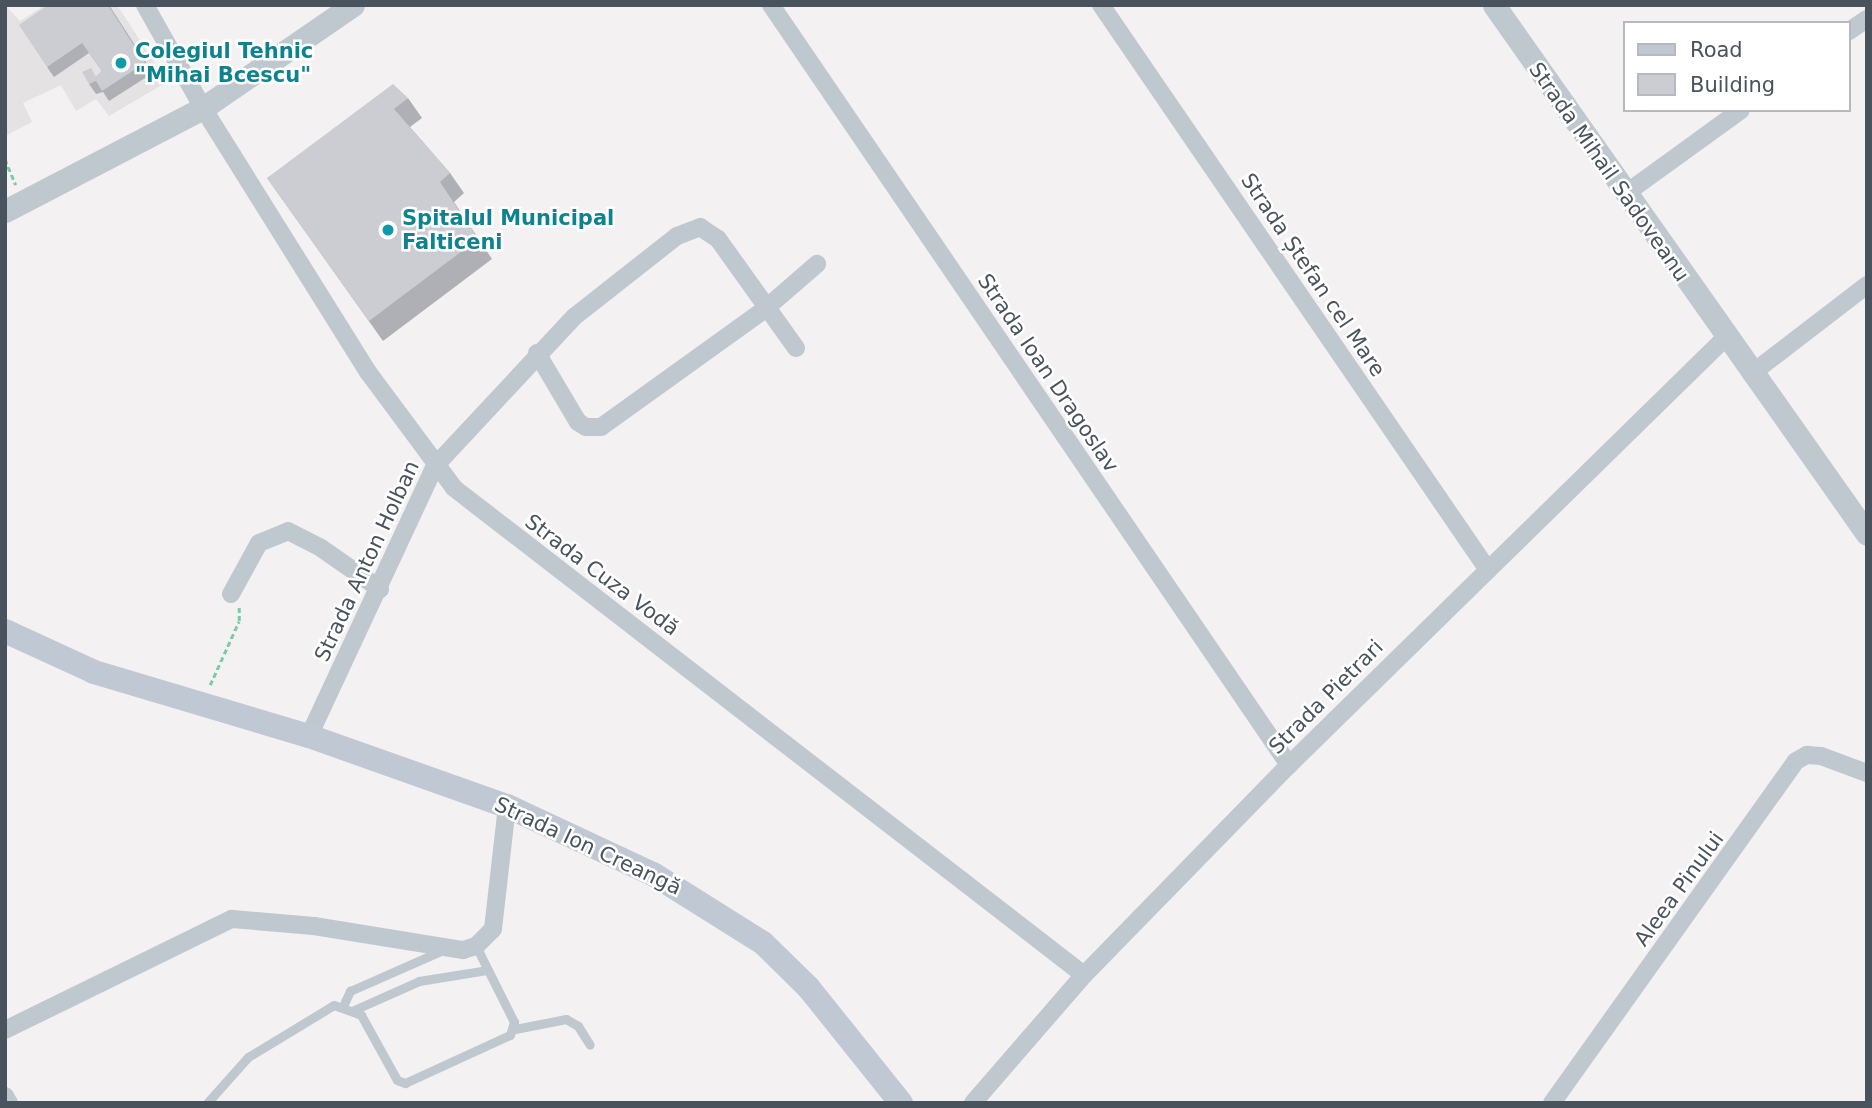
<!DOCTYPE html>
<html>
<head>
<meta charset="utf-8">
<style>
	body { margin:0 }
	#map { position:relative; width:1872px; height:1108px; overflow:hidden; background:#f3f1f1; font-family:"DejaVu Sans",sans-serif }
	div>[style] { position:absolute }
	[style*='--x'] { left:calc(var(--x)*1px); top:calc(var(--y)*1px); width:calc(var(--w)*1px); rotate:calc(var(--a)*1deg) }
	.education>* { inset:0; background:#e4e2e3 }
	.path>* { height:2.5px; margin-top:-1.25px; transform-origin:0; background:repeating-linear-gradient(90deg,#7bcba8 0 5px,transparent 0 8.5px) }
	.service>* { height:9px; margin:-4.5px; padding:0 4.5px; transform-origin:4.5px; border-radius:4.5px; background:#bfc8cf }
	.minor>* { height:18px; margin:-9px; padding:0 9px; transform-origin:9px; border-radius:9px; background:#bfc8cf }
	.tertiary>* { height:23px; margin:-11.5px; padding:0 11.5px; transform-origin:11.5px; border-radius:11.5px; background:#bfc8cf }
	.secondary>* { height:24px; margin:-12px; padding:0 12px; transform-origin:12px; border-radius:12px; background:#c0c8d4 }
	.wall>* { inset:0; background:#afb0b5 }
	.building>* { inset:0; background:#cbcdd3 }
	.dots>* { width:19px; height:19px; translate:-50% -50%; box-sizing:border-box; border:4px solid #fff; border-radius:50% }
	span { translate:-50% -50%; white-space:nowrap; text-align:center; line-height:1.15; -webkit-text-stroke:5px #fff; paint-order:stroke }
	.culture-label { font-size:21px; color:#0d838f; font-weight:700 }
	.left { translate:0 -50%; text-align:left }
	.street-label { font-size:21px; color:#49535e }
	.frame { position:absolute; inset:0; border:7px solid #49535e; pointer-events:none }
	.legend { position:absolute; left:1623px; top:21px; width:228px; height:91px; box-sizing:border-box; background:#fff; border:2px solid #b6babf; margin:0; padding:9px 12px; list-style:none; font-size:21px; color:#49535e }
	.legend li { display:flex; align-items:center; gap:14px; height:35px }
	.legend b { width:35px; border:2px solid #b6babf }
</style>
</head>
<body>
<div id="map">
	<div class="education">
		<i style="clip-path:polygon(5px 5px,20px 21px,45px 5px,117px 5px,167px 82px,109px 116px,96px 99px,76px 111px,61px 85px,23px 103px,32px 122px,5px 136px)"></i>
	</div>
	<div class="path">
		<i style="--x:5;--y:159;--w:28;--a:67"></i>
		<i style="--x:210;--y:685;--w:70;--a:-65.6"></i>
		<i style="--x:239;--y:621;--w:14;--a:-90"></i>
	</div>
	<div class="service">
		<i style="--x:343;--y:1006;--w:17;--a:-65"></i>
		<i style="--x:350;--y:991;--w:102;--a:-23.8"></i>
		<i style="--x:354;--y:1010;--w:71;--a:-24"></i>
		<i style="--x:419;--y:981;--w:70;--a:-9.1"></i>
		<i style="--x:515;--y:1029;--w:52;--a:-11.1"></i>
		<i style="--x:566;--y:1019;--w:14;--a:30"></i>
		<i style="--x:578;--y:1026;--w:22;--a:58"></i>
		<i style="--x:207;--y:1103;--w:62;--a:-48.3"></i>
		<i style="--x:248;--y:1057;--w:100;--a:-31.2"></i>
		<i style="--x:334;--y:1005;--w:29;--a:20"></i>
		<i style="--x:361;--y:1015;--w:74;--a:61"></i>
		<i style="--x:397;--y:1080;--w:9;--a:21"></i>
		<i style="--x:405;--y:1083;--w:115;--a:-24.6"></i>
		<i style="--x:510;--y:1035;--w:14;--a:-73"></i>
		<i style="--x:514;--y:1022;--w:85;--a:-116.6"></i>
	</div>
	<div class="minor">
		<i style="--x:145;--y:5;--w:118;--a:60.6"></i>
		<i style="--x:203;--y:108;--w:311;--a:58"></i>
		<i style="--x:368;--y:372;--w:144;--a:53.4"></i>
		<i style="--x:454;--y:488;--w:796;--a:37.7"></i>
		<i style="--x:771;--y:5;--w:920;--a:55.72"></i>
		<i style="--x:1101;--y:5;--w:685;--a:55.59"></i>
		<i style="--x:1849;--y:31;--w:22;--a:-34"></i>
		<i style="--x:1625;--y:194;--w:143;--a:-35.9"></i>
		<i style="--x:537;--y:353;--w:80;--a:59.3"></i>
		<i style="--x:578;--y:422;--w:9;--a:32"></i>
		<i style="--x:586;--y:427;--w:15;--a:0"></i>
		<i style="--x:601;--y:427;--w:202;--a:-35.7"></i>
		<i style="--x:765;--y:309;--w:69;--a:-40.9"></i>
		<i style="--x:1751;--y:374;--w:146;--a:-37.5"></i>
		<i style="--x:231;--y:594;--w:58;--a:-61.2"></i>
		<i style="--x:259;--y:543;--w:31;--a:-22"></i>
		<i style="--x:288;--y:531;--w:37;--a:27"></i>
		<i style="--x:321;--y:548;--w:72;--a:34.8"></i>
		<i style="--x:309;--y:736;--w:298;--a:-65"></i>
		<i style="--x:435;--y:466;--w:204;--a:-47"></i>
		<i style="--x:574;--y:317;--w:131;--a:-38.2"></i>
		<i style="--x:677;--y:236;--w:25;--a:-21"></i>
		<i style="--x:700;--y:227;--w:22;--a:34"></i>
		<i style="--x:718;--y:239;--w:134;--a:54.4"></i>
		<i style="--x:5;--y:1030;--w:253;--a:-26.1"></i>
		<i style="--x:232;--y:919;--w:82;--a:4.9"></i>
		<i style="--x:314;--y:926;--w:151;--a:9.2"></i>
		<i style="--x:463;--y:950;--w:14;--a:-17"></i>
		<i style="--x:476;--y:946;--w:24;--a:-45"></i>
		<i style="--x:493;--y:929;--w:124;--a:-83.5"></i>
		<i style="--x:5;--y:1096;--w:8;--a:60"></i>
		<i style="--x:973;--y:1103;--w:169;--a:-49.1"></i>
		<i style="--x:1084;--y:975;--w:293;--a:-45.7"></i>
		<i style="--x:1289;--y:765;--w:610;--a:-44.4"></i>
		<i style="--x:1552;--y:1103;--w:420;--a:-54.5"></i>
		<i style="--x:1796;--y:761;--w:13;--a:-29"></i>
		<i style="--x:1807;--y:755;--w:14;--a:4"></i>
		<i style="--x:1821;--y:756;--w:49;--a:20.3"></i>
	</div>
	<div class="tertiary">
		<i style="--x:1494;--y:5;--w:647;--a:54.81"></i>
		<i style="--x:5;--y:211;--w:223;--a:-27.5"></i>
		<i style="--x:203;--y:108;--w:182;--a:-34.5"></i>
	</div>
	<div class="secondary">
		<i style="--x:5;--y:631;--w:98;--a:24.7"></i>
		<i style="--x:94;--y:672;--w:224;--a:16.6"></i>
		<i style="--x:309;--y:736;--w:210;--a:19.5"></i>
		<i style="--x:507;--y:806;--w:161;--a:25"></i>
		<i style="--x:653;--y:874;--w:130;--a:32.1"></i>
		<i style="--x:763;--y:943;--w:63;--a:44.4"></i>
		<i style="--x:808;--y:987;--w:149;--a:51.3"></i>
	</div>
	<div class="wall">
		<i style="clip-path:polygon(109px 5px,153px 73px,109px 101px,103px 92px,96px 94px,89px 84px,102px 71px,89px 53px,54px 77px,47px 67px)"></i>
		<i style="clip-path:polygon(408px 98px,422px 118px,410px 127px,450px 173px,464px 193px,454px 202px,492px 259px,383px 341px,267px 178px)"></i>
	</div>
	<div class="building">
		<i style="clip-path:polygon(48px 5px,108px 5px,145px 63px,102px 91px,96px 81px,89px 84px,82px 72px,91px 68px,96px 77px,102px 71px,82px 43px,47px 67px,19px 25px)"></i>
		<i style="clip-path:polygon(393px 84px,408px 98px,394px 109px,450px 173px,440px 182px,478px 239px,369px 321px,267px 178px)"></i>
	</div>
	<div class="dots">
		<i style="left:121px;top:63px;background:#0f9aa8"></i>
		<i style="left:388px;top:230px;background:#0f9aa8"></i>
	</div>
	<div class="culture-label">
		<span class="left" style="left:135px;top:63px">Colegiul Tehnic<br>"Mihai Bcescu"</span>
		<span class="left" style="left:402px;top:230px">Spitalul Municipal<br>Falticeni</span>
	</div>
	<div class="street-label">
		<span style="left:1609px;top:172px;rotate:55deg">Strada Mihail Sadoveanu</span>
		<span style="left:1313px;top:275px;rotate:56deg">Strada Ștefan cel Mare</span>
		<span style="left:1048px;top:373px;rotate:56deg">Strada Ioan Dragoslav</span>
		<span style="left:367px;top:561px;rotate:-65deg">Strada Anton Holban</span>
		<span style="left:602px;top:575px;rotate:37deg">Strada Cuza Vodă</span>
		<span style="left:1326px;top:697px;rotate:-45deg">Strada Pietrari</span>
		<span style="left:588px;top:846px;rotate:25deg">Strada Ion Creangă</span>
		<span style="left:1679px;top:889px;rotate:-54deg">Aleea Pinului</span>
	</div>
	<div class="frame"></div>
	<ul class="legend">
	<li><b style="height:9px;background:#c0c8d4"></b>Road</li>
	<li><b style="height:19px;background:#cbcdd3"></b>Building</li>
	</ul>
</div>
</body>
</html>
